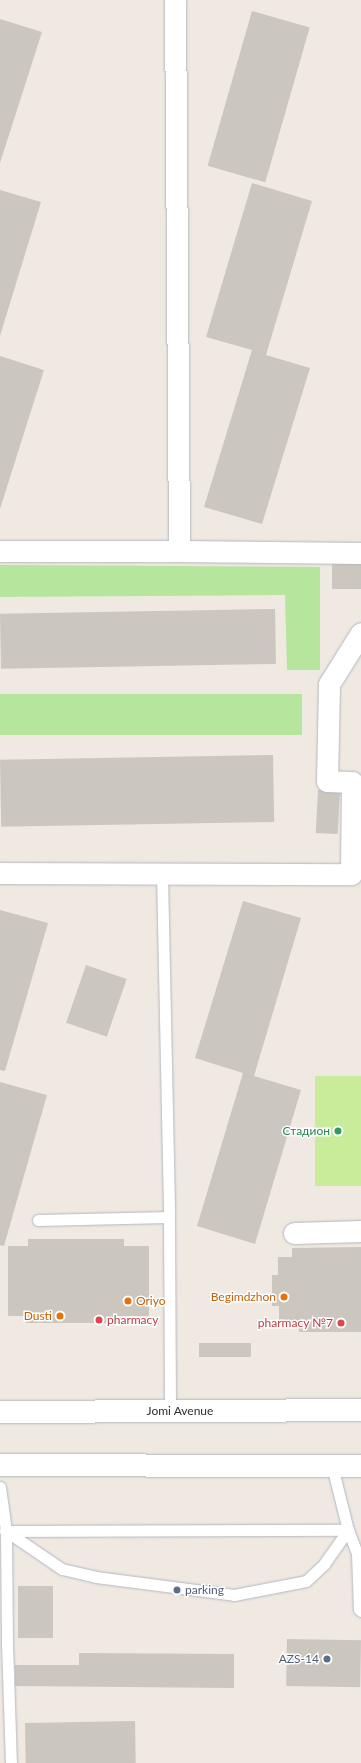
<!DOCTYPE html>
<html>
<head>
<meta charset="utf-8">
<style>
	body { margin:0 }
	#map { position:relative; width:361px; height:1763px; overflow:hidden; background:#efe9e1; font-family:Lato,sans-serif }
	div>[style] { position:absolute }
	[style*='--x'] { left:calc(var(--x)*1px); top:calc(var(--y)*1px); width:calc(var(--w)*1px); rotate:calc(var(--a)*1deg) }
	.green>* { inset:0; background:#b6e59e; transform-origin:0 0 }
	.pitch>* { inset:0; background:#c9ec9a; transform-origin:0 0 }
	.building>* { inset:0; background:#cbc7bf; transform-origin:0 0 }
	.roads { filter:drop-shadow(0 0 1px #b4b7c1) drop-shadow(0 0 1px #b4b7c1) }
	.lane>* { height:11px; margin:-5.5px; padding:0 5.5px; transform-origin:5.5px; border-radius:5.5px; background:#fff }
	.street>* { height:21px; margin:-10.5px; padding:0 10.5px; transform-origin:10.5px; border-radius:10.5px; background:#fff }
	.secondary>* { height:22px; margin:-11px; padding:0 11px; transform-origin:11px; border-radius:11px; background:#fff }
	.dots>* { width:11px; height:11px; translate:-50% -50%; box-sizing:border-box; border:2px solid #fff; border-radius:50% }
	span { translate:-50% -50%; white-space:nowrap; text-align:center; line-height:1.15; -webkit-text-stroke:3px #fff; paint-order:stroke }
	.leisure-label { font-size:12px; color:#27864d }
	.right { translate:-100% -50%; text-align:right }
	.food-label { font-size:12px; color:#c56008 }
	.left { translate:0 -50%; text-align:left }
	.health-label { font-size:12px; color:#be3a42 }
	.street-label { font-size:12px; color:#2e2e2e }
	.service-label { font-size:12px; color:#4e5e75 }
</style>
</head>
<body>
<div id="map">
	<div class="green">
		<i style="clip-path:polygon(0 565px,320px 567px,320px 670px,287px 670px,285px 595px,0 597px)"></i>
		<i style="left:0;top:694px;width:302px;height:41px"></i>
	</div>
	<div class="pitch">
		<i style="left:315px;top:1076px;width:46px;height:110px"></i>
	</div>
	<div class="building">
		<i style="left:252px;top:11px;width:60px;height:161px;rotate:16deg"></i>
		<i style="clip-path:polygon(0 19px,42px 32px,0 163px)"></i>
		<i style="clip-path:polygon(252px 183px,312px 201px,266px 355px,310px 368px,262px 524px,204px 507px,252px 350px,206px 337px)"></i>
		<i style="clip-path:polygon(0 190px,41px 202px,0 336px)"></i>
		<i style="clip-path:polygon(0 356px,44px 370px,0 509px)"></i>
		<i style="left:332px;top:562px;width:29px;height:27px"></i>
		<i style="left:275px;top:609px;width:55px;height:275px;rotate:89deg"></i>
		<i style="left:273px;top:755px;width:67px;height:273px;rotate:89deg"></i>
		<i style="left:318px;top:790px;width:22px;height:43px;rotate:3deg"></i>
		<i style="clip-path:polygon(243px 901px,301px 918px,254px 1076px,301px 1090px,255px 1244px,197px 1226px,243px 1073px,195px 1058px)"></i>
		<i style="clip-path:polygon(0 910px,48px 923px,5px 1071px,0 1070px)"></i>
		<i style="left:86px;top:965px;width:43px;height:61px;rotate:19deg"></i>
		<i style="clip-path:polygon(0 1082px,47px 1095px,4px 1246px,0 1245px)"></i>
		<i style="clip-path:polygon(28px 1239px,124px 1239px,124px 1246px,149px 1246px,149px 1316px,117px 1316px,117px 1323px,26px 1323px,26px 1316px,8px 1316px,8px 1246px,28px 1246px)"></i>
		<i style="clip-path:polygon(361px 1247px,361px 1332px,299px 1332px,299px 1324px,279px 1324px,279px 1306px,272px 1306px,272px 1275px,278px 1275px,278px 1257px,292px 1257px,292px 1248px)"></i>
		<i style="left:199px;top:1343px;width:52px;height:14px"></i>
		<i style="left:18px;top:1586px;width:35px;height:52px"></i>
		<i style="left:287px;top:1639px;width:74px;height:47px;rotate:1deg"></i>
		<i style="clip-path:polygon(79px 1653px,234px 1654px,234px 1688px,15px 1686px,15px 1665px,79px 1665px)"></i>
		<i style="left:135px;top:1721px;width:42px;height:110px;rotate:89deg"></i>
	</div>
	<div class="roads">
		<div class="lane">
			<i style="--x:162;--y:874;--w:343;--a:88.8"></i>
			<i style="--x:169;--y:1217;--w:194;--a:89.7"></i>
			<i style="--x:38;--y:1220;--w:131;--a:-1.3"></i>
			<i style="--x:332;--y:1466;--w:66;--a:76"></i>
			<i style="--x:348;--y:1530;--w:25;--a:69"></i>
			<i style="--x:357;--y:1553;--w:4;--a:14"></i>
			<i style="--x:0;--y:1487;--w:44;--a:82.2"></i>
			<i style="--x:6;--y:1531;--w:113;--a:89.5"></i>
			<i style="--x:7;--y:1644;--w:119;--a:88.1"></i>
			<i style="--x:5;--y:1531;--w:343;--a:-0.2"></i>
			<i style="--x:6;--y:1531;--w:68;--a:34.2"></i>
			<i style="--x:62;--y:1569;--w:35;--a:13"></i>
			<i style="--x:96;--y:1577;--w:139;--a:7.4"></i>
			<i style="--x:234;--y:1595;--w:73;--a:-11"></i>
			<i style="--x:306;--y:1581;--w:25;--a:-43"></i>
			<i style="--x:324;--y:1564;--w:42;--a:-54.8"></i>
			<i style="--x:357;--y:1553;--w:56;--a:88"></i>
			<i style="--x:359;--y:1609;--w:3;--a:45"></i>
		</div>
		<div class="street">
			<i style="--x:175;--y:0;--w:551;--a:89.58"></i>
			<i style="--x:179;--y:551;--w:182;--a:0.6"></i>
			<i style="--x:0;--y:551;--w:179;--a:0"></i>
			<i style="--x:0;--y:873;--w:351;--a:0.2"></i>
			<i style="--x:351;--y:874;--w:92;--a:-89.4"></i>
			<i style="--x:352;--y:782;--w:25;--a:-178"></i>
			<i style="--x:327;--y:781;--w:97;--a:-88.8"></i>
			<i style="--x:329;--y:684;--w:60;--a:-57.9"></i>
			<i style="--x:294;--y:1233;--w:67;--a:-1.7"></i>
		</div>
		<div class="secondary">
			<i style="--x:0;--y:1412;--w:361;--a:-0.3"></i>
			<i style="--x:0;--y:1465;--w:361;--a:0.2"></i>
		</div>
	</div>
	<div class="dots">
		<i style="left:338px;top:1131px;background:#2e9e5b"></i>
		<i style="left:284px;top:1297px;background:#e8710a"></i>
		<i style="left:128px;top:1301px;background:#e8710a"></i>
		<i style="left:60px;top:1316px;background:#e8710a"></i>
		<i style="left:99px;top:1320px;background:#e0444e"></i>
		<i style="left:341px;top:1323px;background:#e0444e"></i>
		<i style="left:177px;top:1590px;background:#5c6f8a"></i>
		<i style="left:327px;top:1659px;background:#5c6f8a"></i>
	</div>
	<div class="leisure-label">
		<span class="right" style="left:330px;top:1131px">Стадион</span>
	</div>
	<div class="food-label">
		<span class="right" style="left:276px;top:1297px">Begimdzhon</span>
		<span class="left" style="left:136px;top:1301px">Oriyo</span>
		<span class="right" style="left:52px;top:1316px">Dusti</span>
	</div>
	<div class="health-label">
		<span class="left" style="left:107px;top:1320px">pharmacy</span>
		<span class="right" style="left:333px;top:1323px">pharmacy №7</span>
	</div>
	<div class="street-label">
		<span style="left:180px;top:1411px">Jomi Avenue</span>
	</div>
	<div class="service-label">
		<span class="left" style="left:185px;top:1590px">parking</span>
		<span class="right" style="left:319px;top:1659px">AZS-14</span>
	</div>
</div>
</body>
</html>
